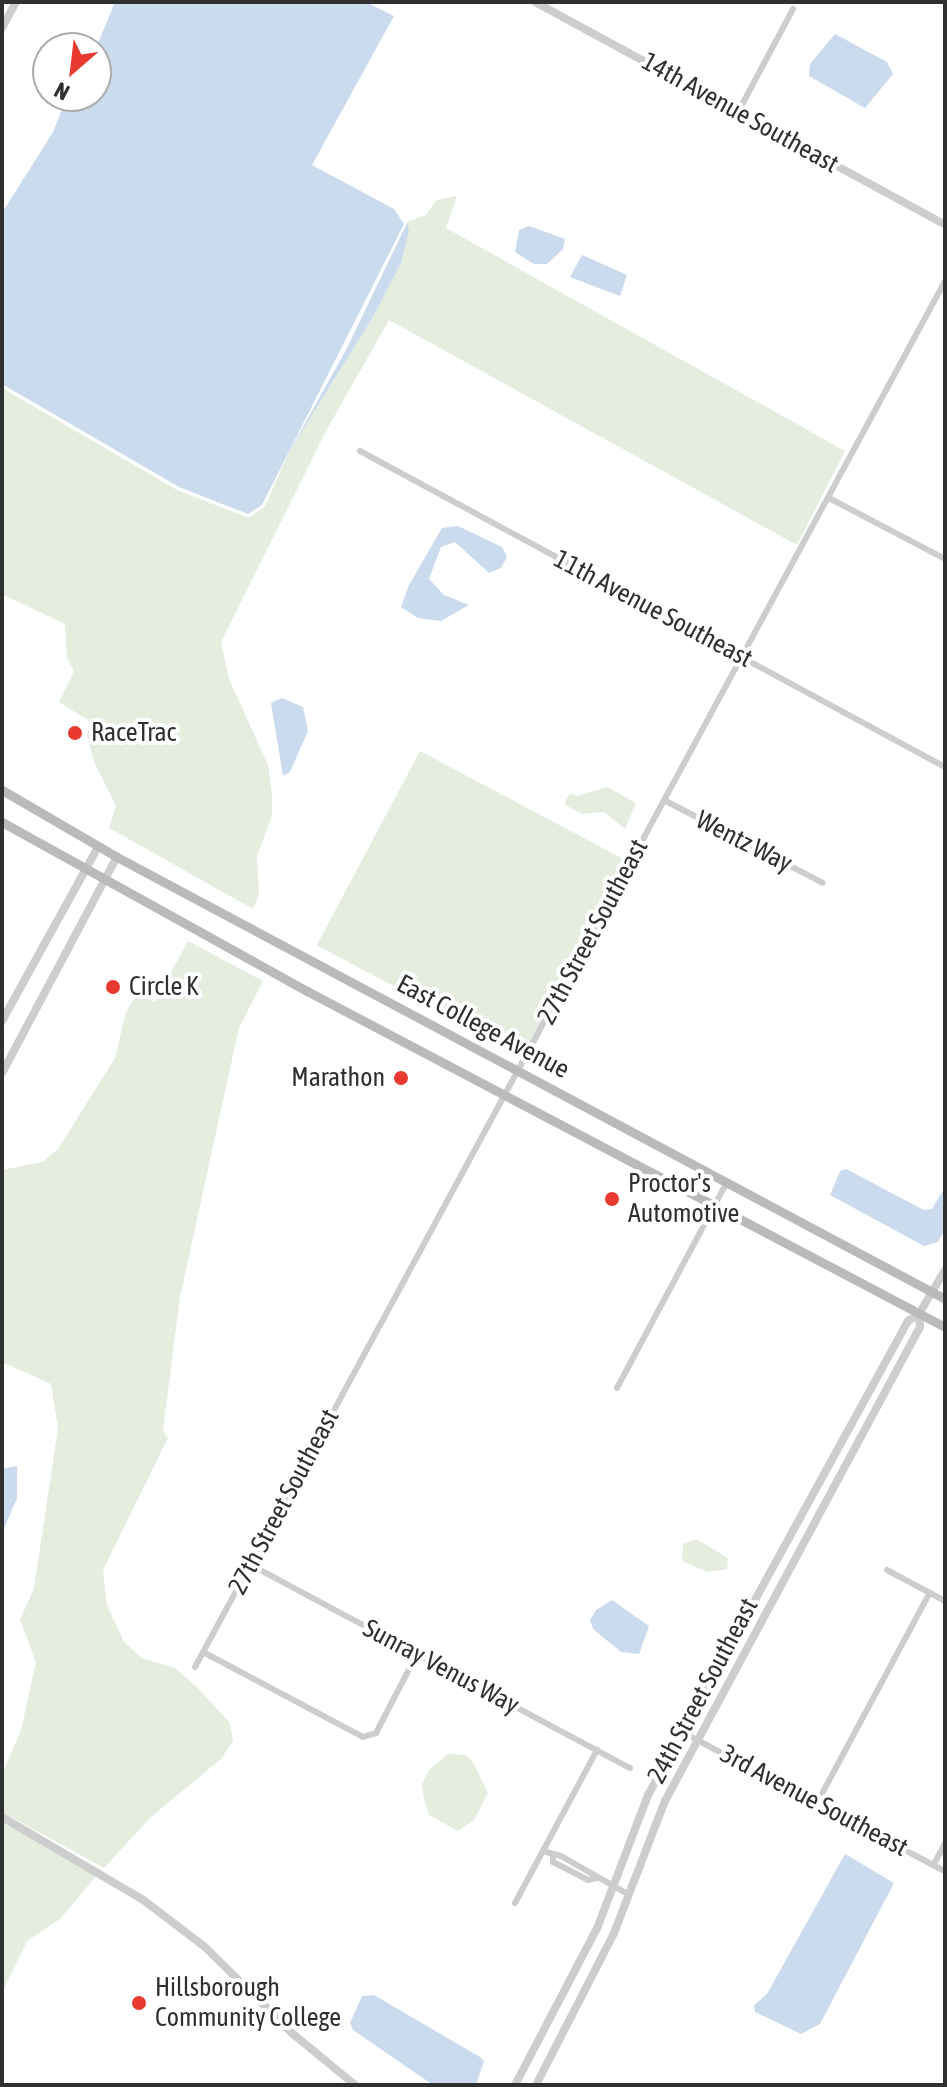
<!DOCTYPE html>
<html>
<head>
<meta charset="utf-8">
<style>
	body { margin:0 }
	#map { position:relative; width:947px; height:2087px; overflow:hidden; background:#fff; font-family:"Asap Condensed",sans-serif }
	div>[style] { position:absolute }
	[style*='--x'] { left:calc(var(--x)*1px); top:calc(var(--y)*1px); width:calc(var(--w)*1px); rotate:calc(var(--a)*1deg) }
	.green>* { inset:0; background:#e4edde; transform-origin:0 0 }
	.water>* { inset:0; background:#cadbed }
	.minor>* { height:6px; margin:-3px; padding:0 3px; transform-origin:3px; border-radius:3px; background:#cdcdcd }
	.tertiary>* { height:8px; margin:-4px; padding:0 4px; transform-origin:4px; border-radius:4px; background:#cdcdcd }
	.secondary>* { height:9px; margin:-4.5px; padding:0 4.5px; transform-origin:4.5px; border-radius:4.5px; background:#bababa }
	.dots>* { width:22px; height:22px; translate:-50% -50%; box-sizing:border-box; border:4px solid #fff; border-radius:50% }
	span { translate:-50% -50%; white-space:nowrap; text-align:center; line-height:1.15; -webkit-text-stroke:8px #fff; paint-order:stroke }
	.street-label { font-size:26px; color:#303030 }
	.poi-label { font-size:26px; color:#303030 }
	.left { translate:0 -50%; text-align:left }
	.right { translate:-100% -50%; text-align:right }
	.frame { position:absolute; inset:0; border:4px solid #303030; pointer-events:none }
	.north { position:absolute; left:32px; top:32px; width:80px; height:80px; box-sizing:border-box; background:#fff; border:2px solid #acacac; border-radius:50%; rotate:208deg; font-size:22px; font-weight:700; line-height:32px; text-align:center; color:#303030 }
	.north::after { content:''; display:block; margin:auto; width:28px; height:36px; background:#e83a31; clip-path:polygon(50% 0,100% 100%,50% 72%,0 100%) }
</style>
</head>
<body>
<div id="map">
	<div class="green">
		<i style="clip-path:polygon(457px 196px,446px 228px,845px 451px,797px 545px,389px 320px,326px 431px,221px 642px,229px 679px,268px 765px,272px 794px,272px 816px,257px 856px,259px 894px,253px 909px,109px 828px,116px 806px,94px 762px,87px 735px,91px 722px,59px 702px,74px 671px,67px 658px,65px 624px,2px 594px,2px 388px,177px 490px,249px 518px,265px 506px,289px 452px,373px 317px,401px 263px,407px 222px,426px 215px,436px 200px)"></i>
		<i style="left:420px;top:751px;width:234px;height:220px;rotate:28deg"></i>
		<i style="clip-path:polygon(607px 787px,636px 803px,625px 829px,604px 812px,582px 814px,564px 804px,570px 793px,577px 796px)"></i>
		<i style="clip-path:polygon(188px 941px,263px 981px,239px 1028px,180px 1297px,163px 1430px,168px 1438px,103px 1570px,107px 1605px,124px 1642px,142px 1658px,175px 1668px,197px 1687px,230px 1723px,233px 1741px,221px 1759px,151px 1817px,104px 1868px,2px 1812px,2px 1774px,21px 1730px,36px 1662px,20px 1620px,34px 1588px,58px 1428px,51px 1384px,2px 1362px,2px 1170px,42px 1162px,58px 1149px,115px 1058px,126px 1012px,137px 994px,155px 1002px)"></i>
		<i style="clip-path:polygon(696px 1539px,728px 1558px,727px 1569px,708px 1572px,682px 1561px,683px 1544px)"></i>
		<i style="clip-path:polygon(448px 1754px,466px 1755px,473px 1762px,488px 1793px,474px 1820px,458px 1831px,429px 1815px,424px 1799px,422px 1784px,429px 1770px)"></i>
		<i style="clip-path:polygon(2px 1822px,97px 1875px,60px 1919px,27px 1941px,2px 1993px)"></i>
	</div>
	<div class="water">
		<i style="clip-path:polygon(115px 2px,366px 2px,394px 16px,312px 165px,394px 209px,404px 224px,262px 505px,248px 514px,179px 487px,2px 384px,2px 213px,53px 132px,67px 96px,96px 96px,96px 48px)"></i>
		<i style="clip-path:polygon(835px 34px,887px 62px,893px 74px,865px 108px,809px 76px,810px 64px)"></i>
		<i style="clip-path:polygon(407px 223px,409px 230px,401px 263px,373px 317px,289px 452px,347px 348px)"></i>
		<i style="clip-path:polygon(529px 226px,565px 239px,563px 249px,547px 264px,534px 264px,515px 252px,519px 230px)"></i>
		<i style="clip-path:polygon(582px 255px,627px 275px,620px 296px,570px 277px)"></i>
		<i style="clip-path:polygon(458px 526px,502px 547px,507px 557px,501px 568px,489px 573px,455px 542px,441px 547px,429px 579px,444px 595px,469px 605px,441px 621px,418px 618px,401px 607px,409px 585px,442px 528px)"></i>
		<i style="clip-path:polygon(282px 698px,303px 707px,308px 731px,290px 772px,283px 776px,271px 703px)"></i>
		<i style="clip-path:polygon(846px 1169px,924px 1210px,932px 1209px,945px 1187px,945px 1229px,938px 1242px,924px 1246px,830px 1195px,840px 1171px)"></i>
		<i style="clip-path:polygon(17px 1466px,17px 1498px,2px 1533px,2px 1469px)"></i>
		<i style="clip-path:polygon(612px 1600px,649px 1626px,639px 1654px,621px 1652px,593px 1629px,590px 1620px,596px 1610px)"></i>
		<i style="clip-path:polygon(845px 1854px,894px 1883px,820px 2024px,801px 2034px,755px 2012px,754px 2005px,767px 1994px)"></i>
		<i style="clip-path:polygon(374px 1995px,480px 2057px,484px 2061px,476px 2085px,433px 2085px,353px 2030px,350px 2023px,362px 1996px)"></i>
	</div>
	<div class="minor">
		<i style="--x:738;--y:112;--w:117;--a:-61.9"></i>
		<i style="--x:360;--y:451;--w:665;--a:28.38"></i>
		<i style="--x:829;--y:498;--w:131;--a:27.7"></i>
		<i style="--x:664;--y:800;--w:179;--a:27.6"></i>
		<i style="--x:617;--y:1388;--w:234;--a:-61.9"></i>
		<i style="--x:251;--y:1565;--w:430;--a:28.2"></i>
		<i style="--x:887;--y:1570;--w:66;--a:28.1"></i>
		<i style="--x:203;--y:1652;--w:181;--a:28"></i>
		<i style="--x:363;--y:1737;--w:14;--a:-17"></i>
		<i style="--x:376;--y:1733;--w:89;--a:-62.6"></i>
		<i style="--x:195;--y:1667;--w:1576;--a:-61.58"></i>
		<i style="--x:682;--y:1732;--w:297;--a:27.9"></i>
		<i style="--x:817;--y:1803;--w:239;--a:-61.8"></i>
		<i style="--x:543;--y:1851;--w:19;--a:16"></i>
		<i style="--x:561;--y:1856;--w:77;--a:29.6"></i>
		<i style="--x:553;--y:1856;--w:6;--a:90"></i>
		<i style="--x:553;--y:1862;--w:39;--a:27"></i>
		<i style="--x:588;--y:1880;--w:9;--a:-13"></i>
		<i style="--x:934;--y:1864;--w:24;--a:-62"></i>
		<i style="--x:515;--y:1903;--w:174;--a:-61.8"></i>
	</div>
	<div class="tertiary">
		<i style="--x:535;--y:2;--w:467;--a:28.5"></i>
		<i style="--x:2;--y:28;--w:30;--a:-62"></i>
		<i style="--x:2;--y:1021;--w:199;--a:-61.1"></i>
		<i style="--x:2;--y:1073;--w:245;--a:-62"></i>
		<i style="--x:2;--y:1817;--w:162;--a:30.4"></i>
		<i style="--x:142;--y:1899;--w:79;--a:37.3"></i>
		<i style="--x:205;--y:1947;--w:124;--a:44.7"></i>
		<i style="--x:293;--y:2034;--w:80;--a:39.4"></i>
		<i style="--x:515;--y:2085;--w:179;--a:-62.4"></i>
		<i style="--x:598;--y:1926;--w:140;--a:-69.1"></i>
		<i style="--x:648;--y:1795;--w:541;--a:-61.25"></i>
		<i style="--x:908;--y:1321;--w:13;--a:-32"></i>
		<i style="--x:919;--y:1314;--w:51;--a:-59.4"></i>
		<i style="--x:536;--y:2085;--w:171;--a:-62.8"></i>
		<i style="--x:614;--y:1933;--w:142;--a:-68.9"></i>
		<i style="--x:665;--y:1801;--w:538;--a:-61.72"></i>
		<i style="--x:920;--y:1327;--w:13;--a:-94"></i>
	</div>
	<div class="secondary">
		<i style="--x:2;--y:790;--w:133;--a:30.2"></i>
		<i style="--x:117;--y:857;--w:939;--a:28.09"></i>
		<i style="--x:2;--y:822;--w:349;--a:29"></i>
		<i style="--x:307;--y:991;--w:721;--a:27.77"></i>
	</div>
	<div class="dots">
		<i style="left:75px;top:733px;background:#e83a31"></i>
		<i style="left:113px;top:987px;background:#e83a31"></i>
		<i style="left:401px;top:1078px;background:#e83a31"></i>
		<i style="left:612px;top:1199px;background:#e83a31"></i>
		<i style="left:139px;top:2003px;background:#e83a31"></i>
	</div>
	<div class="street-label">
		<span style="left:740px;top:113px;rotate:29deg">14th Avenue Southeast</span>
		<span style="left:653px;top:609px;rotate:28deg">11th Avenue Southeast</span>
		<span style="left:744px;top:842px;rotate:27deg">Wentz Way</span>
		<span style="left:593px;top:932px;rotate:-62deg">27th Street Southeast</span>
		<span style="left:483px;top:1027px;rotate:28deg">East College Avenue</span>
		<span style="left:284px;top:1502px;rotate:-62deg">27th Street Southeast</span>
		<span style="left:441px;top:1667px;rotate:28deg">Sunray Venus Way</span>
		<span style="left:703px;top:1691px;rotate:-62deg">24th Street Southeast</span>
		<span style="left:814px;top:1801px;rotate:28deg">3rd Avenue Southeast</span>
	</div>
	<div class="poi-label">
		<span class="left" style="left:91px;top:733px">RaceTrac</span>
		<span class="left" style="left:129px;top:987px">Circle K</span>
		<span class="right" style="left:385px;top:1078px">Marathon</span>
		<span class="left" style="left:628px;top:1199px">Proctor's<br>Automotive</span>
		<span class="left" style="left:155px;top:2003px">Hillsborough<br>Community College</span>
	</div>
	<div class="frame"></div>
	<div class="north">N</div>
</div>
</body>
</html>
